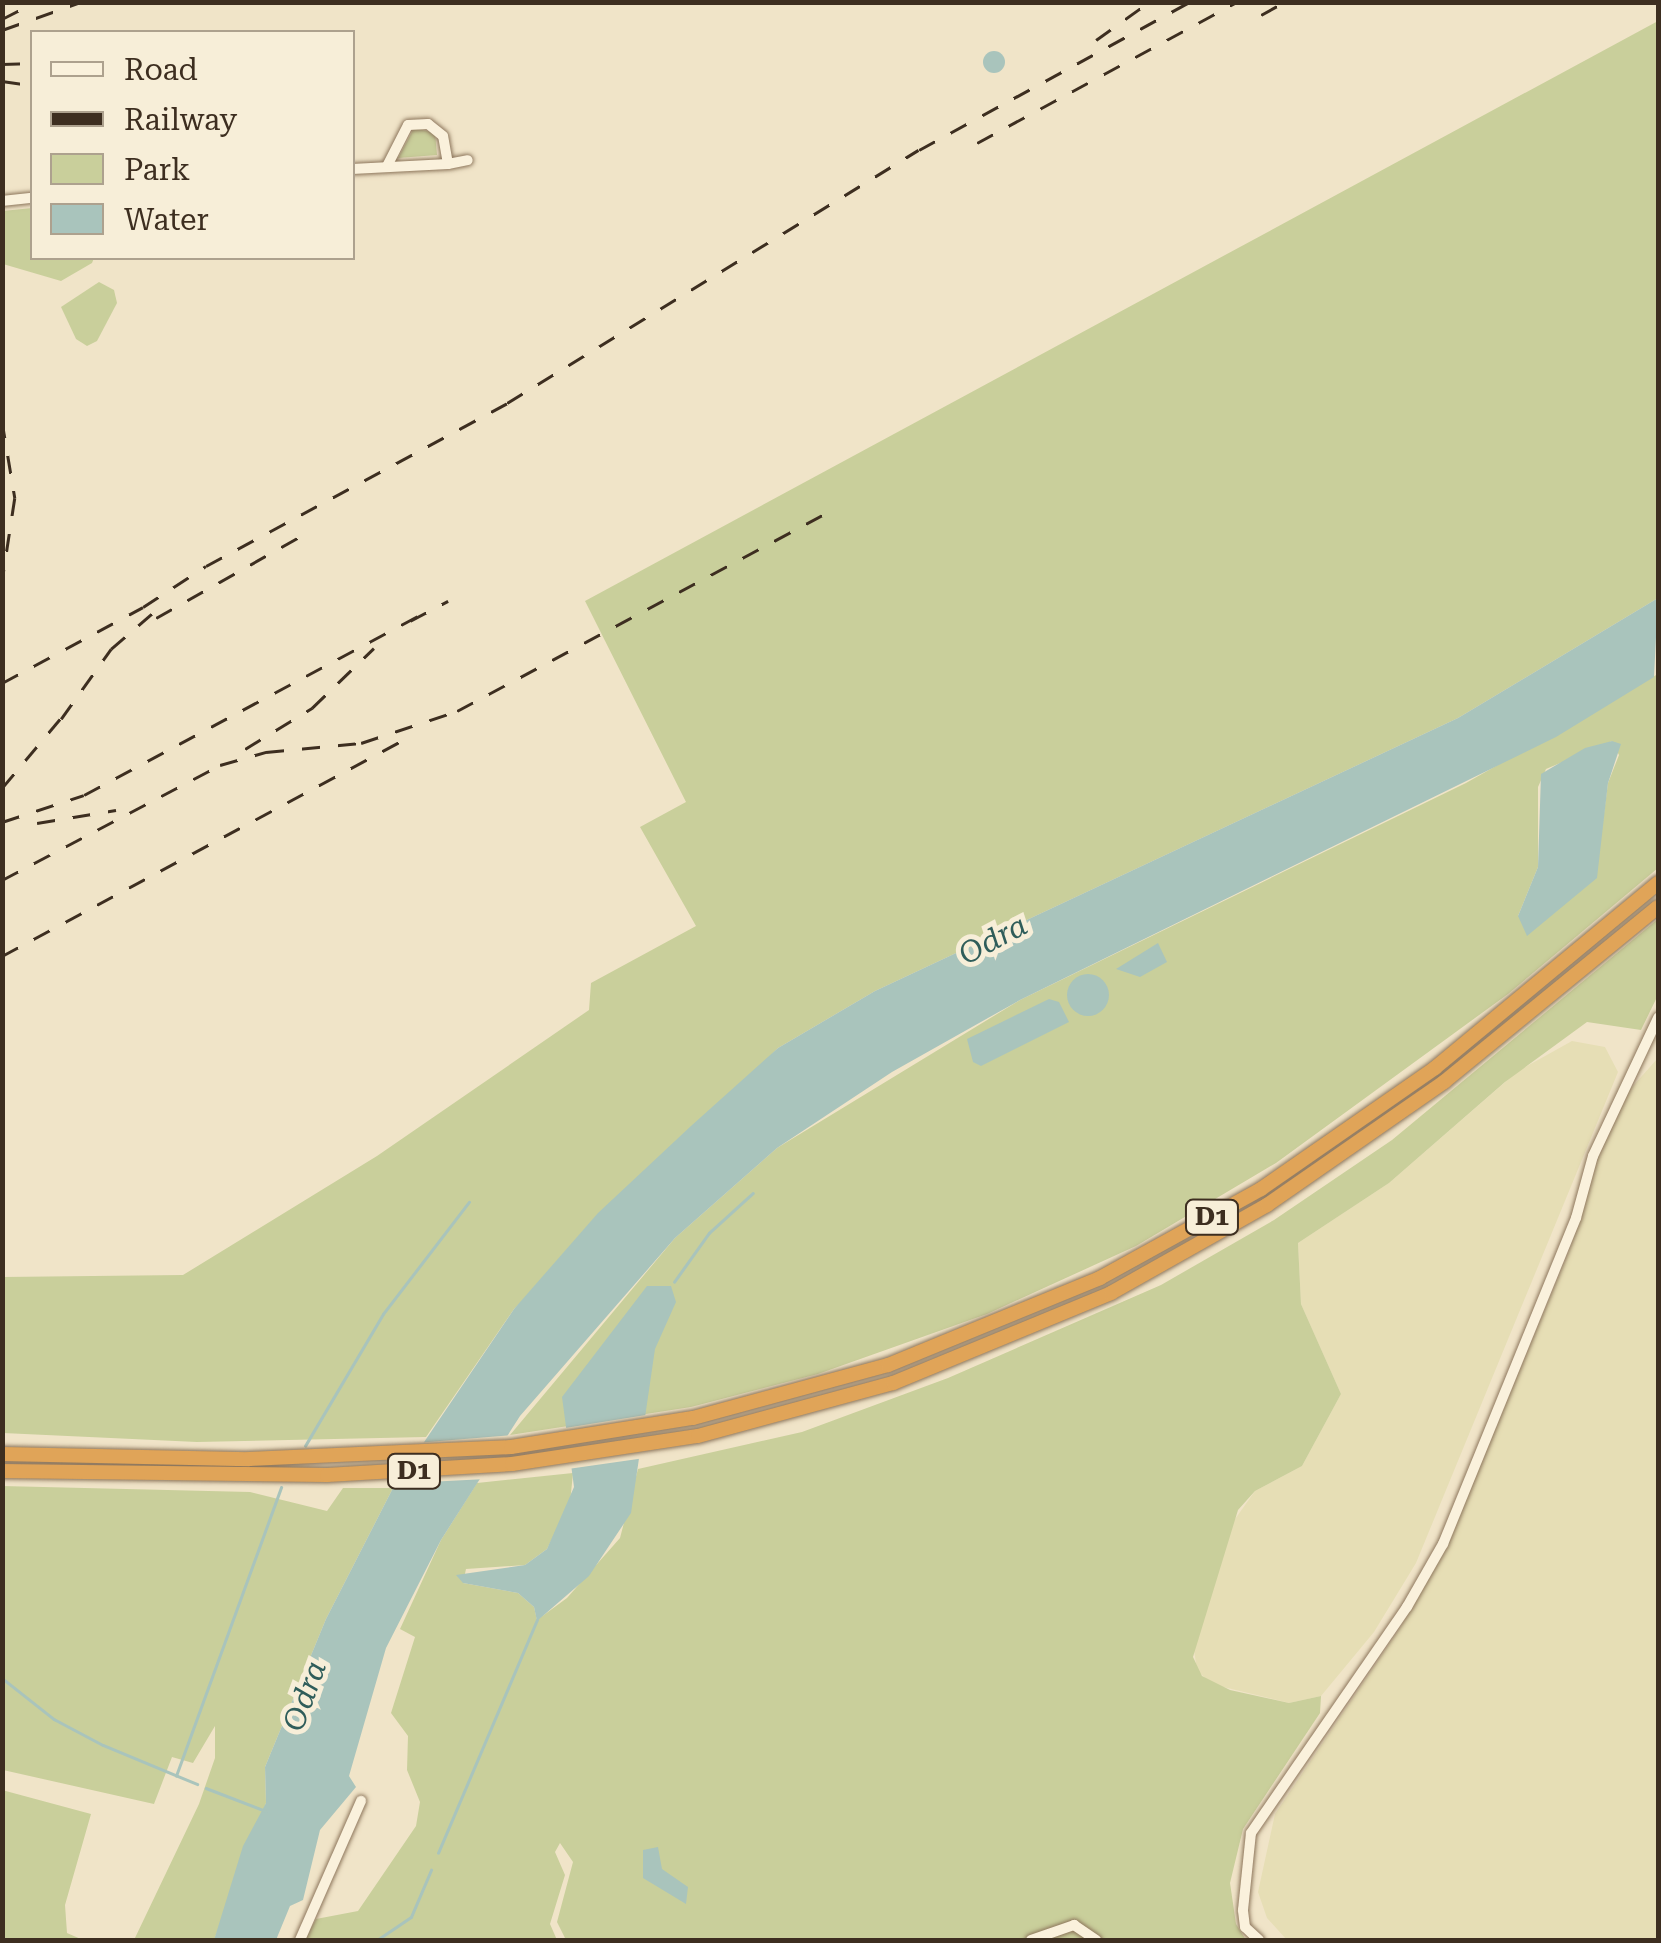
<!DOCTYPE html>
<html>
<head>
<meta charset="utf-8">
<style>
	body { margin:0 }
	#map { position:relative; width:1661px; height:1943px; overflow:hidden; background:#f0e4c8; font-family:"Roboto Serif",serif }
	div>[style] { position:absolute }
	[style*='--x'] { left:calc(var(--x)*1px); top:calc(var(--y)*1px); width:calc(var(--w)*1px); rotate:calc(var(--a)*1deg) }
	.farmland>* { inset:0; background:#e6deb5 }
	.green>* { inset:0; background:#c9cf9b }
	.water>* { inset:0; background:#a9c4bc }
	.round { border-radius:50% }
	.pier>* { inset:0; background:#f0e4c8 }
	.stream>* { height:2.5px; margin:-1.25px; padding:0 1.25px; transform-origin:1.25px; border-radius:1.25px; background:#a9c4bc }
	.roads { filter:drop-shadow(0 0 2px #8d765c) drop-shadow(0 0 2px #8d765c) }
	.minor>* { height:10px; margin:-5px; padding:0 5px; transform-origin:5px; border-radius:5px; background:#faf1dc }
	.highway>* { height:14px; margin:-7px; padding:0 7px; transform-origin:7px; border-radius:7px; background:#e0a458 }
	.rail>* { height:2.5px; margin-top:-1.25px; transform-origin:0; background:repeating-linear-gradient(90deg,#3d2e20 0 18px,transparent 0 36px) }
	span { translate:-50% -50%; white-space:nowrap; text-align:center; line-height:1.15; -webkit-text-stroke:10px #f7eed8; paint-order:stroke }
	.shield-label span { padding:2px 8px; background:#f7eed8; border:2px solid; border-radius:8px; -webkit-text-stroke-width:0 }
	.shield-label { font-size:25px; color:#3d2e20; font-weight:700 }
	.water-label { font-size:30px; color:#2f5d5a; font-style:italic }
	.frame { position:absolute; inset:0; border:5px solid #3d2e20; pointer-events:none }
	.legend { position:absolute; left:30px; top:30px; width:325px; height:230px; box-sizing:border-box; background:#f7eed8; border:2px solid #ada18e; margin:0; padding:12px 18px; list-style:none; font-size:30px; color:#3d2e20 }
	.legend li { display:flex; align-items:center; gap:20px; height:50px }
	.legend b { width:50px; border:2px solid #ada18e }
</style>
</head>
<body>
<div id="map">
	<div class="farmland">
		<i style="clip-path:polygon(1572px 1041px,1605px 1047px,1618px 1072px,1416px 1563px,1374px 1632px,1321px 1696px,1289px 1703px,1211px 1684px,1197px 1670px,1194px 1650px,1228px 1529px,1255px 1491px,1302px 1466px,1341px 1394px,1301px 1304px,1298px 1243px,1389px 1183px,1518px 1071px)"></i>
		<i style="clip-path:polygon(1658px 1058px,1658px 1940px,1287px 1940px,1267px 1918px,1258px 1892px,1275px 1814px,1400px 1628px,1447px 1545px,1570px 1249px,1600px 1150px,1625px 1095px)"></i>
	</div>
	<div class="green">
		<i style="clip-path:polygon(1658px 21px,1658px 598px,1458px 718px,875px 991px,778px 1048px,514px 1309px,426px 1437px,197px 1442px,3px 1433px,3px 1277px,183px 1275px,377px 1156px,589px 1010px,591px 983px,696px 926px,640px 827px,686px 802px,585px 601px)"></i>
		<i style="clip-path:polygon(414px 128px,435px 133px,437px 155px,398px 158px)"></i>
		<i style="clip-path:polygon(32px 208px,32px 258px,94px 258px,92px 263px,61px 281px,3px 264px,3px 211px)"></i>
		<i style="clip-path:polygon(99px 282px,114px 290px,117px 303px,97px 341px,87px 346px,76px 339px,61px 307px)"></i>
		<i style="clip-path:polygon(evenodd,1658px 674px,1658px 868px,1508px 994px,1276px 1163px,1136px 1246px,987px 1314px,818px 1374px,691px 1407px,510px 1435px,675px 1238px,777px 1148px,1020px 1000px,1466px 783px,1658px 674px,1612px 741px,1619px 755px,1608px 783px,1596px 873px,1518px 916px,1538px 867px,1538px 787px,1546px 769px,1612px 741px)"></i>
		<i style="clip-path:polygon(1658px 919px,1658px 995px,1641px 1030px,1587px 1022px,1505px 1082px,1389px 1183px,1298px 1243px,1301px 1304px,1341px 1394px,1302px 1466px,1255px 1491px,1238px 1510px,1193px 1657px,1202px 1676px,1230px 1690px,1289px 1703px,1321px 1696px,1320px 1713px,1243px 1829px,1230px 1883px,1236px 1924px,1246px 1940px,566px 1940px,557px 1922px,573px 1862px,560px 1843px,555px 1852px,565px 1875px,550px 1924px,557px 1940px,305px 1940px,316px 1919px,358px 1911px,416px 1826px,420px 1802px,407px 1770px,408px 1736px,391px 1713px,415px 1637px,400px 1629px,441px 1540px,477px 1483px,573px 1473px,570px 1503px,547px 1549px,525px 1565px,466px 1569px,463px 1583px,518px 1593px,534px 1607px,537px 1620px,567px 1598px,620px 1538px,638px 1469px,802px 1432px,948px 1378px,1161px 1285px,1274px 1220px,1392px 1140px)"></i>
		<i style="clip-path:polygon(2px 1486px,250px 1492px,327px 1511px,343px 1488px,393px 1488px,326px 1619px,265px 1767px,266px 1803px,214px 1940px,134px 1940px,199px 1804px,215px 1758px,215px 1726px,193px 1763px,172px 1757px,154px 1804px,3px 1770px)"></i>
		<i style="clip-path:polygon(2px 1790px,91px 1814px,65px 1905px,67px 1933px,83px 1940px,3px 1940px)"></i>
	</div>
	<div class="water">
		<i class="round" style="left:983px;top:51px;width:22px;height:22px"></i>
		<i style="clip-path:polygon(1658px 598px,1654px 677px,1556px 737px,1020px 1000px,892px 1072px,777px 1148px,675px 1238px,520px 1416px,441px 1540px,386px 1648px,349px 1776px,356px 1787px,320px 1830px,303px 1900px,290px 1906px,276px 1940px,214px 1940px,243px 1846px,266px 1803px,265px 1767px,326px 1619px,393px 1488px,514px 1309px,598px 1213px,691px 1126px,778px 1048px,875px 991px,1458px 718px)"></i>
		<i style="clip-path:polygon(1612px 741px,1621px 744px,1608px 783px,1597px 878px,1527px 936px,1518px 916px,1538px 867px,1541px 774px,1585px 748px)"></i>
		<i style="clip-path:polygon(1158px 943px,1167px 962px,1140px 977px,1116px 969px)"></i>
		<i class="round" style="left:1067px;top:974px;width:42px;height:42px"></i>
		<i style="clip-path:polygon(1049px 999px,1059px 1002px,1069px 1022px,981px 1066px,973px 1062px,967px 1039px)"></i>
		<i style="clip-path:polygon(647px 1286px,671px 1286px,676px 1302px,655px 1349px,631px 1513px,589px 1576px,537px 1621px,534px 1607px,518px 1593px,463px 1583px,456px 1575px,525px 1565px,547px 1549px,574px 1487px,562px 1397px)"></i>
		<i style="clip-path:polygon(658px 1847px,662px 1869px,688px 1887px,686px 1904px,643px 1878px,643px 1850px)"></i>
	</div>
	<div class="pier">
		<i style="clip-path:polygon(652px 1414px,645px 1458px,568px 1469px,559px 1429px)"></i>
		<i style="clip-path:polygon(514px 1435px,486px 1479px,389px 1484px,416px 1443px)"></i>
	</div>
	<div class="stream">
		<i style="--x:674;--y:1282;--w:60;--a:-54.5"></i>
		<i style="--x:709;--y:1233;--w:59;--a:-42.3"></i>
		<i style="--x:305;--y:1446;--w:153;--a:-59.4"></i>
		<i style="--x:383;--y:1314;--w:141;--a:-52.5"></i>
		<i style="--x:2;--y:1678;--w:66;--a:38.3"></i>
		<i style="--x:54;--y:1719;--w:55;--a:28"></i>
		<i style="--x:103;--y:1745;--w:102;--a:22.5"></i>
		<i style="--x:176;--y:1776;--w:307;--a:-70"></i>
		<i style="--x:206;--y:1788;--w:64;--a:21"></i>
		<i style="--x:438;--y:1853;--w:253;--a:-67"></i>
		<i style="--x:377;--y:1940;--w:41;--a:-34.1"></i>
		<i style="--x:411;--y:1917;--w:51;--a:-66.9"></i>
	</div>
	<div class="roads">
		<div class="minor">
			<i style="--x:448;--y:164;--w:20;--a:-11"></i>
			<i style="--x:352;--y:169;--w:96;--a:-3"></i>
			<i style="--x:448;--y:164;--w:28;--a:-100"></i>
			<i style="--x:443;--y:136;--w:19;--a:-141"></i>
			<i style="--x:428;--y:124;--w:20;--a:177"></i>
			<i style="--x:408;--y:125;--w:46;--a:117.1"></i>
			<i style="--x:2;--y:201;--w:30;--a:-6"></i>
			<i style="--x:300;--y:1940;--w:152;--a:-66.3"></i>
			<i style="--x:1031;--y:1940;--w:46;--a:-19.2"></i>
			<i style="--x:1074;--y:1925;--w:27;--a:34"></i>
			<i style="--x:1259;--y:1940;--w:19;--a:-137"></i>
			<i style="--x:1245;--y:1927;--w:17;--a:-97"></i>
			<i style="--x:1243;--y:1910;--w:77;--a:-84.1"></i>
			<i style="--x:1251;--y:1833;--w:275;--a:-55.4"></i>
			<i style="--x:1407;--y:1607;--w:73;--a:-60.3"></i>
			<i style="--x:1443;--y:1544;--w:352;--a:-67.8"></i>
			<i style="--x:1576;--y:1218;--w:64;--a:-74.7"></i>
			<i style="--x:1593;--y:1156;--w:153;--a:-64.8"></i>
		</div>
		<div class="highway">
			<i style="--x:2;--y:1454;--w:247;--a:1.2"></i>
			<i style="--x:249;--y:1459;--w:262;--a:-2.6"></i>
			<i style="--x:511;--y:1447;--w:184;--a:-9.1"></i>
			<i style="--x:693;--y:1418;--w:202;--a:-15.2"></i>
			<i style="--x:888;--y:1365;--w:229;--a:-22.3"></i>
			<i style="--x:1100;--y:1278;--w:184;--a:-28.9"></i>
			<i style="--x:1261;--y:1189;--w:212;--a:-34.8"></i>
			<i style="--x:1435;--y:1068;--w:290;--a:-39.7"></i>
			<i style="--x:2;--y:1471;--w:325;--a:0.7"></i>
			<i style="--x:327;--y:1475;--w:185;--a:-3.4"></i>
			<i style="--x:512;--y:1464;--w:188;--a:-8.6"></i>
			<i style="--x:698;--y:1436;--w:202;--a:-15.2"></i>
			<i style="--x:893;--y:1383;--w:236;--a:-22.4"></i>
			<i style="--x:1111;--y:1293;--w:179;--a:-29.4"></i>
			<i style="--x:1267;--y:1205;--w:216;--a:-34.8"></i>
			<i style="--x:1444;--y:1082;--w:276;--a:-39.3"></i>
		</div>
	</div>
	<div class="rail">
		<i style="--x:1261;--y:15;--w:26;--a:-29"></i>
		<i style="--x:2;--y:19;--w:37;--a:-27"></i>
		<i style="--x:2;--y:30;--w:84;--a:-19.5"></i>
		<i style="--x:1096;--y:40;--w:65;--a:-35.6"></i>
		<i style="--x:2;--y:64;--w:25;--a:-2"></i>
		<i style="--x:2;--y:81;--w:30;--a:8"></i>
		<i style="--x:977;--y:143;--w:296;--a:-28.5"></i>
		<i style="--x:2;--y:420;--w:79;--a:80.5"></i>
		<i style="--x:15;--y:498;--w:86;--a:98.7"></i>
		<i style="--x:143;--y:607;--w:75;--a:-33.1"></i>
		<i style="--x:206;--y:566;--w:342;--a:-28.4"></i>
		<i style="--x:507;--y:403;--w:483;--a:-31.6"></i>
		<i style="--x:919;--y:150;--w:308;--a:-28.7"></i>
		<i style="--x:156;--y:618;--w:167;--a:-29.5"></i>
		<i style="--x:410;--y:621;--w:43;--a:-27.8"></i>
		<i style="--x:2;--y:683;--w:160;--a:-28.3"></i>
		<i style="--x:61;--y:719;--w:86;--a:-54.5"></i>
		<i style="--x:111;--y:649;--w:69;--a:-40.9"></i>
		<i style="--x:245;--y:749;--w:79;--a:-31.5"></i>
		<i style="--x:312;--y:708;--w:86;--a:-44.1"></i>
		<i style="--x:2;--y:788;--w:106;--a:-50"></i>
		<i style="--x:2;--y:822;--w:86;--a:-18.2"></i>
		<i style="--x:84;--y:795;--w:383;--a:-28.2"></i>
		<i style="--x:37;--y:823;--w:80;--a:-9.3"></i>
		<i style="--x:2;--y:880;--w:246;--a:-27.8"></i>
		<i style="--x:220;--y:765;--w:48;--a:-15.8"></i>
		<i style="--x:266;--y:752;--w:95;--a:-5.4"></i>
		<i style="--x:361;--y:743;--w:101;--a:-18.4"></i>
		<i style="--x:457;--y:711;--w:428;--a:-28.2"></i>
		<i style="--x:2;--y:956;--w:452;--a:-28.3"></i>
	</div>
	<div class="shield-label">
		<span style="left:1212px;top:1217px">D1</span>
		<span style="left:414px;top:1471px">D1</span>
	</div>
	<div class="water-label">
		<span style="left:993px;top:940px;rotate:-28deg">Odra</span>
		<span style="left:305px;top:1696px;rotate:-70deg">Odra</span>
	</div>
	<div class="frame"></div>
	<ul class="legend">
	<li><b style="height:12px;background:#faf1dc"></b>Road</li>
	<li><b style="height:12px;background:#3d2e20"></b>Railway</li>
	<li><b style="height:28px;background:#c9cf9b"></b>Park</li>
	<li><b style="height:28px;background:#a9c4bc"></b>Water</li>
	</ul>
</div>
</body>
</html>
